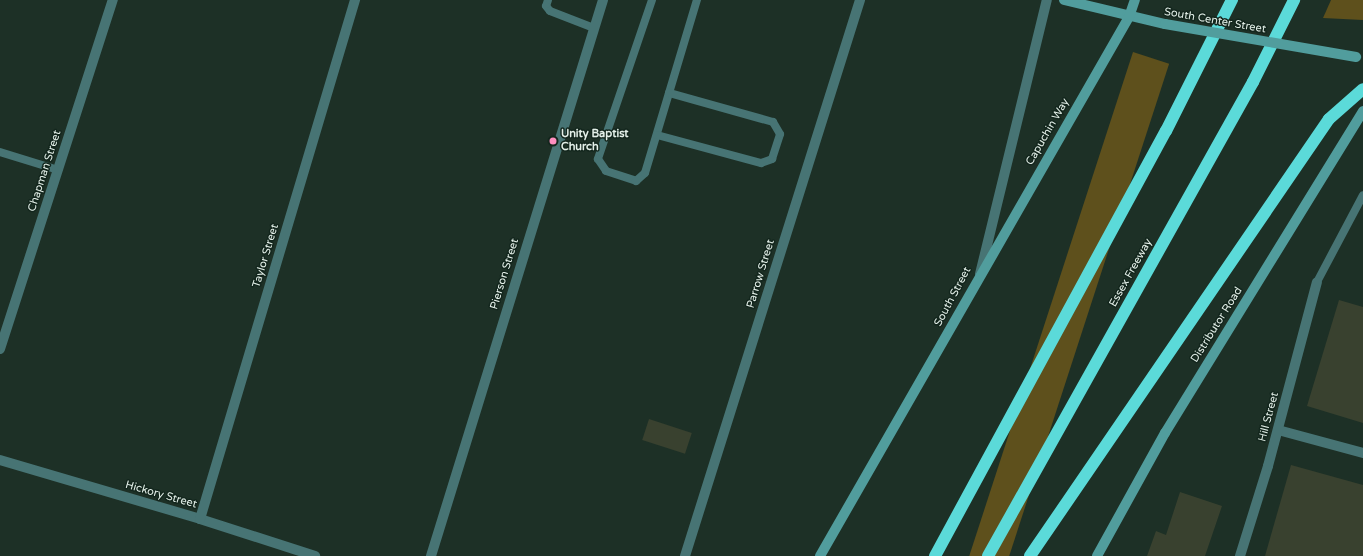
<!DOCTYPE html>
<html>
<head>
<meta charset="utf-8">
<style>
	body { margin:0 }
	#map { position:relative; width:1363px; height:556px; overflow:hidden; background:#1d3026; font-family:"Varela Round",sans-serif }
	div>[style] { position:absolute }
	[style*='--x'] { left:calc(var(--x)*1px); top:calc(var(--y)*1px); width:calc(var(--w)*1px); rotate:calc(var(--a)*1deg) }
	.green>* { inset:0; background:#5e501c; transform-origin:0 0 }
	.building>* { inset:0; background:#39412f; transform-origin:0 0 }
	.lane>* { height:8px; margin:-4px; padding:0 4px; transform-origin:4px; border-radius:4px; background:#477474 }
	.street>* { height:10px; margin:-5px; padding:0 5px; transform-origin:5px; border-radius:5px; background:#477474 }
	.secondary>* { height:10px; margin:-5px; padding:0 5px; transform-origin:5px; border-radius:5px; background:#519d9d }
	.highway>* { height:12px; margin:-6px; padding:0 6px; transform-origin:6px; border-radius:6px; background:#5bdad9 }
	.secondary-bridge>* { height:10px; margin:-5px; padding:0 5px; transform-origin:5px; border-radius:5px; background:#519d9d }
	.dots>* { width:11px; height:11px; translate:-50% -50%; box-sizing:border-box; border:2px solid #13261d; border-radius:50% }
	span { translate:-50% -50%; white-space:nowrap; text-align:center; line-height:1.15; -webkit-text-stroke:3px #13261d; paint-order:stroke }
	.street-label { font-size:11px; color:#e4f0e9 }
	.poi-label { font-size:11px; color:#e4f0e9; font-weight:700 }
	.left { translate:0 -50%; text-align:left }
</style>
</head>
<body>
<div id="map">
	<div class="green">
		<i style="clip-path:polygon(1331px 0,1363px 0,1363px 20px,1323px 18px)"></i>
		<i style="left:1133px;top:52px;width:38px;height:579px;rotate:18deg"></i>
	</div>
	<div class="building">
		<i style="clip-path:polygon(1339px 300px,1363px 307px,1363px 423px,1307px 406px)"></i>
		<i style="left:649px;top:419px;width:45px;height:22px;rotate:18deg"></i>
		<i style="clip-path:polygon(1291px 465px,1363px 485px,1363px 556px,1265px 556px)"></i>
		<i style="clip-path:polygon(1180px 492px,1222px 506px,1205px 556px,1147px 556px,1156px 531px,1166px 535px)"></i>
	</div>
	<div class="lane">
		<i style="--x:548;--y:0;--w:6;--a:108"></i>
		<i style="--x:546;--y:6;--w:6;--a:51"></i>
		<i style="--x:550;--y:11;--w:47;--a:21.1"></i>
		<i style="--x:652;--y:0;--w:168;--a:108.8"></i>
		<i style="--x:598;--y:159;--w:14;--a:56"></i>
		<i style="--x:606;--y:171;--w:32;--a:18"></i>
		<i style="--x:636;--y:181;--w:12;--a:-42"></i>
		<i style="--x:645;--y:173;--w:181;--a:-73.3"></i>
		<i style="--x:657;--y:135;--w:108;--a:15.1"></i>
		<i style="--x:761;--y:163;--w:12;--a:-20"></i>
		<i style="--x:772;--y:159;--w:26;--a:-72"></i>
		<i style="--x:780;--y:134;--w:14;--a:-120"></i>
		<i style="--x:773;--y:122;--w:108;--a:-164.4"></i>
		<i style="--x:0;--y:152;--w:61;--a:17.2"></i>
		<i style="--x:1317;--y:282;--w:98;--a:-62.1"></i>
	</div>
	<div class="street">
		<i style="--x:980;--y:274;--w:282;--a:-76.3"></i>
		<i style="--x:0;--y:349;--w:367;--a:-72.1"></i>
		<i style="--x:1278;--y:430;--w:88;--a:15.1"></i>
		<i style="--x:0;--y:460;--w:209;--a:16.4"></i>
		<i style="--x:200;--y:519;--w:121;--a:17.8"></i>
		<i style="--x:200;--y:519;--w:542;--a:-73.37"></i>
		<i style="--x:431;--y:556;--w:582;--a:-72.81"></i>
		<i style="--x:685;--y:556;--w:583;--a:-72.53"></i>
		<i style="--x:1240;--y:556;--w:94;--a:-72.7"></i>
		<i style="--x:1268;--y:466;--w:190;--a:-75.1"></i>
	</div>
	<div class="secondary">
		<i style="--x:1064;--y:0;--w:104;--a:13.4"></i>
		<i style="--x:820;--y:556;--w:621;--a:-60.18"></i>
		<i style="--x:1129;--y:17;--w:18;--a:-71"></i>
		<i style="--x:1097;--y:556;--w:141;--a:-61.1"></i>
		<i style="--x:1165;--y:433;--w:378;--a:-58.4"></i>
	</div>
	<div class="highway">
		<i style="--x:935;--y:556;--w:484;--a:-61.5"></i>
		<i style="--x:1166;--y:131;--w:147;--a:-63.3"></i>
		<i style="--x:988;--y:556;--w:543;--a:-60.79"></i>
		<i style="--x:1253;--y:82;--w:92;--a:-63.4"></i>
		<i style="--x:1030;--y:556;--w:529;--a:-55.62"></i>
		<i style="--x:1329;--y:119;--w:45;--a:-41.4"></i>
	</div>
	<div class="secondary-bridge">
		<i style="--x:1165;--y:24;--w:194;--a:9.8"></i>
	</div>
	<div class="dots">
		<i style="left:553px;top:141px;background:#fd8ebf"></i>
	</div>
	<div class="street-label">
		<span style="left:1215px;top:21px;rotate:10deg">South Center Street</span>
		<span style="left:1048px;top:132px;rotate:-60deg">Capuchin Way</span>
		<span style="left:45px;top:171px;rotate:-72deg">Chapman Street</span>
		<span style="left:266px;top:256px;rotate:-73deg">Taylor Street</span>
		<span style="left:1131px;top:273px;rotate:-61deg">Essex Freeway</span>
		<span style="left:505px;top:274px;rotate:-73deg">Pierson Street</span>
		<span style="left:761px;top:274px;rotate:-73deg">Parrow Street</span>
		<span style="left:953px;top:297px;rotate:-62deg">South Street</span>
		<span style="left:1217px;top:325px;rotate:-58deg">Distributor Road</span>
		<span style="left:1269px;top:417px;rotate:-75deg">Hill Street</span>
		<span style="left:161px;top:495px;rotate:16deg">Hickory Street</span>
	</div>
	<div class="poi-label">
		<span class="left" style="left:561px;top:141px">Unity Baptist<br>Church</span>
	</div>
</div>
</body>
</html>
